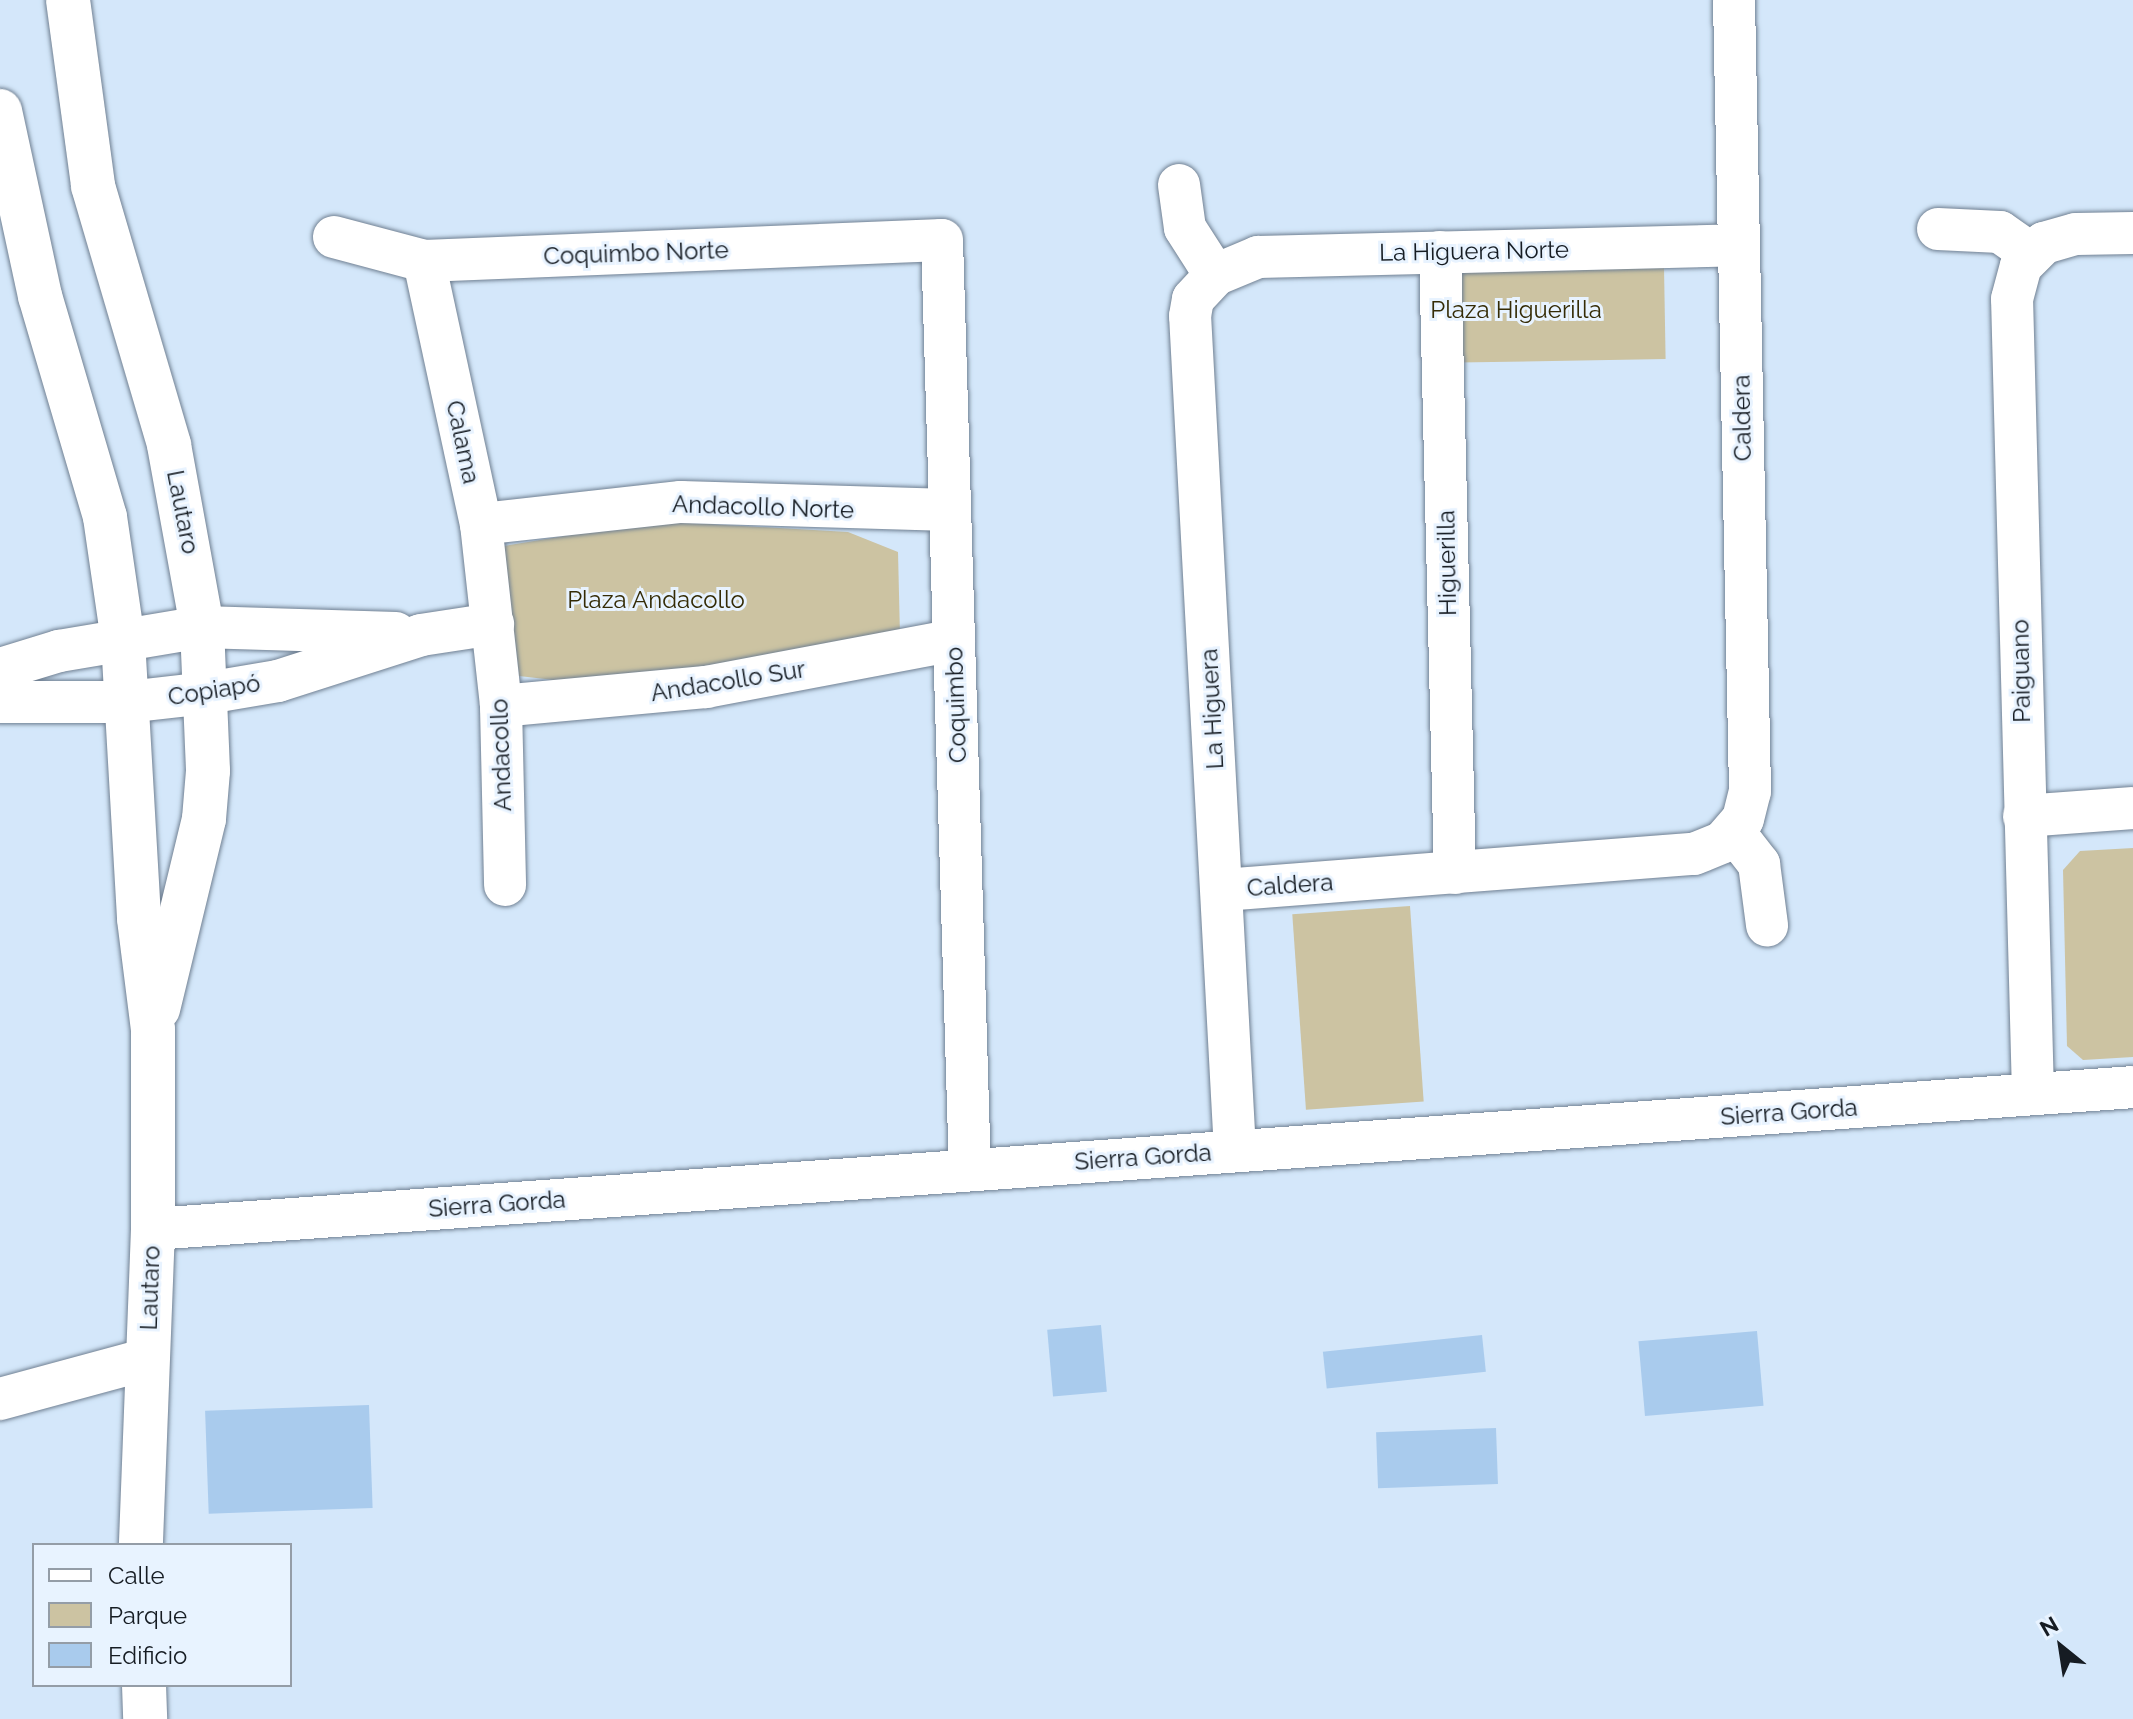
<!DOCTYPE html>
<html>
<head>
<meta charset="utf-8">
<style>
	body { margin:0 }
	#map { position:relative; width:2133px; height:1719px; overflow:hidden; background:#d4e7fa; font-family:Raleway,sans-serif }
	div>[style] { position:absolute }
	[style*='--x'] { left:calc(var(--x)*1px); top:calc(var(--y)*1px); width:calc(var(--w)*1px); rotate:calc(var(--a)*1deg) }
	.green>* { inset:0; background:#ccc3a2; transform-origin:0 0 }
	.building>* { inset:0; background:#a9cbed; transform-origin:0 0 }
	.roads { filter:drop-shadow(0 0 2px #708092) drop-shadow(0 0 2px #708092) }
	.minor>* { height:42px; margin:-21px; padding:0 21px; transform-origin:21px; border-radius:21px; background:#fff }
	.tertiary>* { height:44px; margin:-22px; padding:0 22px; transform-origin:22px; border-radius:22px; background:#fff }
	span { translate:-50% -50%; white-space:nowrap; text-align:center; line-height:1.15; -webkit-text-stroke:6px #e8f3ff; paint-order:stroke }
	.street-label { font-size:24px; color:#161c23 }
	.park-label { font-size:24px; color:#342b05 }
	.legend { position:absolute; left:32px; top:1543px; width:260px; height:144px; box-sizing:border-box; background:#e8f3ff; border:2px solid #949da7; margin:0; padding:10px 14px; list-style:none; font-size:24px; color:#161c23 }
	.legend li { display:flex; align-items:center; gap:16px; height:40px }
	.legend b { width:40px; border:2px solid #949da7 }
	.north { position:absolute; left:2021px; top:1607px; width:80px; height:80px; -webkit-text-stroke:6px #e8f3ff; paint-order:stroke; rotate:330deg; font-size:22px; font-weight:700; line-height:32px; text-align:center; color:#161c23 }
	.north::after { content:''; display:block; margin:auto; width:28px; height:36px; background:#161c23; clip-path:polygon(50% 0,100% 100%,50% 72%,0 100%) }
</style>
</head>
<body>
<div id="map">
	<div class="green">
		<i style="left:1664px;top:267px;width:92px;height:207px;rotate:89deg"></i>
		<i style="clip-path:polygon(656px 521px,848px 532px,898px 552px,900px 636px,606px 686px,519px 676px,504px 546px)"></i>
		<i style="clip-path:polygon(2133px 848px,2133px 1057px,2083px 1060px,2067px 1046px,2063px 870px,2080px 851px)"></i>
		<i style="left:1410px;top:906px;width:196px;height:118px;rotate:86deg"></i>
	</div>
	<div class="building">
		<i style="left:1101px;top:1325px;width:67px;height:54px;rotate:85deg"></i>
		<i style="left:1757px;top:1331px;width:75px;height:119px;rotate:85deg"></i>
		<i style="left:1482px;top:1335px;width:37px;height:160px;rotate:84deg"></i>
		<i style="left:369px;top:1405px;width:103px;height:164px;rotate:88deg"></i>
		<i style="left:1496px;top:1428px;width:56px;height:120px;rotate:88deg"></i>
	</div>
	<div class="roads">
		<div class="minor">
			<i style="--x:1179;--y:185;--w:43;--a:82.1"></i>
			<i style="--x:1185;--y:228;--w:56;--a:57.4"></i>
			<i style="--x:1938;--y:229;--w:62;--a:2.8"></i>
			<i style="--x:2000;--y:232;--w:37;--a:35"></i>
			<i style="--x:334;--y:237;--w:93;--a:14.9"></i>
			<i style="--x:424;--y:261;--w:518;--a:-2.32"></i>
			<i style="--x:942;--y:240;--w:930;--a:88.28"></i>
			<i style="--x:1440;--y:252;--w:621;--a:88.62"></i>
			<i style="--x:424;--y:261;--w:269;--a:77.8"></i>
			<i style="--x:481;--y:524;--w:183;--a:83.7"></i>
			<i style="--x:501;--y:706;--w:179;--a:88.7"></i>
			<i style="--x:481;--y:524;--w:201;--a:-6.3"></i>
			<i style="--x:681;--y:502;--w:269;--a:1.7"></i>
			<i style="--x:0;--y:669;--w:62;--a:-17"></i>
			<i style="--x:59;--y:651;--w:145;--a:-9.5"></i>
			<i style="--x:202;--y:627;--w:194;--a:1.8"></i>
			<i style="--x:0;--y:702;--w:127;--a:0"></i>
			<i style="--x:127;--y:702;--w:81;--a:-6.4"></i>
			<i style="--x:207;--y:693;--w:72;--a:-9.6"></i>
			<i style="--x:278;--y:681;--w:150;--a:-17.8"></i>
			<i style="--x:421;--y:635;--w:73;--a:-8.7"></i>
			<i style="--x:501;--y:706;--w:206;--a:-5.3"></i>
			<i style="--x:706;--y:687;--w:252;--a:-10.7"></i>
			<i style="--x:2024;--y:816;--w:109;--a:-4.2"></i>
			<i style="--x:1734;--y:832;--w:41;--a:52"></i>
			<i style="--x:1759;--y:864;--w:62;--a:82.5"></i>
			<i style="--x:1223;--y:890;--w:472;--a:-4.4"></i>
			<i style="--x:1694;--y:854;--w:31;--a:-22"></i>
			<i style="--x:1723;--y:842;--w:30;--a:-49"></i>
			<i style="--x:1743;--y:819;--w:29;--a:-76"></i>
			<i style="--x:1750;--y:791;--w:791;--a:-91.16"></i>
			<i style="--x:2033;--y:1094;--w:795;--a:-91.51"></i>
			<i style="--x:2012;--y:299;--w:34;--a:-75"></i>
			<i style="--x:2021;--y:266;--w:33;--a:-45"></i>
			<i style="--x:2044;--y:243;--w:33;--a:-16"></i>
			<i style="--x:2076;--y:234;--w:57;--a:-1"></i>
			<i style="--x:1235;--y:1151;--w:836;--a:-93.08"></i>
			<i style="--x:1190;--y:316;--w:17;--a:-80"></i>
			<i style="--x:1193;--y:299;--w:33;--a:-47"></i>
			<i style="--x:1215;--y:275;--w:47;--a:-22.7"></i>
			<i style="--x:1258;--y:257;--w:480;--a:-1.4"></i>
			<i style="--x:153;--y:1229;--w:1985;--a:-4.1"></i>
			<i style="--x:0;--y:1399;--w:152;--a:-15.2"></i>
		</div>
		<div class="tertiary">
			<i style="--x:68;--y:0;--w:188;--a:82.3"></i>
			<i style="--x:93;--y:186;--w:270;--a:73.6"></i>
			<i style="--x:169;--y:445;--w:185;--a:79.7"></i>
			<i style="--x:202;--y:627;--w:144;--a:87.6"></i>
			<i style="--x:208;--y:771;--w:48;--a:94.8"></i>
			<i style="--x:204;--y:819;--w:195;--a:103.6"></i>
			<i style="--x:0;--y:111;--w:189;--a:77.8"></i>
			<i style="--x:40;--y:296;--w:230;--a:73.6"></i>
			<i style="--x:105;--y:517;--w:124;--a:81.7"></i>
			<i style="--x:123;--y:640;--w:279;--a:86.7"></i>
			<i style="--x:139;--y:919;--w:112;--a:82.8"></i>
			<i style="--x:153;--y:1030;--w:199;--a:90"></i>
			<i style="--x:153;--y:1229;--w:316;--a:92.2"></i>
			<i style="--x:144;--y:1685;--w:34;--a:88"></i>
		</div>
	</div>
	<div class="street-label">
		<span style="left:1474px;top:251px;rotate:-1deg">La Higuera Norte</span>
		<span style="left:636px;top:253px;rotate:-2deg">Coquimbo Norte</span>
		<span style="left:1742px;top:418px;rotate:-91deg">Caldera</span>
		<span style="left:463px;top:442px;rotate:78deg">Calama</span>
		<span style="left:763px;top:507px;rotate:2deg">Andacollo Norte</span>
		<span style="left:183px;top:512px;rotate:79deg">Lautaro</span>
		<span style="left:1447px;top:563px;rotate:-91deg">Higuerilla</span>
		<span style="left:2021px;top:671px;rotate:-91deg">Paiguano</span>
		<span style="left:728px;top:681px;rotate:-9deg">Andacollo Sur</span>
		<span style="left:214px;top:690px;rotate:-9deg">Copiapó</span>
		<span style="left:956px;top:705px;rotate:-92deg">Coquimbo</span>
		<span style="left:1212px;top:709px;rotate:-93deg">La Higuera</span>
		<span style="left:501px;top:755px;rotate:-92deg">Andacollo</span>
		<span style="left:1290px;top:885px;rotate:-4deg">Caldera</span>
		<span style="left:1789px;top:1112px;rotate:-4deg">Sierra Gorda</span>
		<span style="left:1143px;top:1157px;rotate:-4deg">Sierra Gorda</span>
		<span style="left:497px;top:1204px;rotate:-4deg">Sierra Gorda</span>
		<span style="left:150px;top:1288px;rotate:-88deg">Lautaro</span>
	</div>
	<div class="park-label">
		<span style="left:1516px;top:310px">Plaza Higuerilla</span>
		<span style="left:656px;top:600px">Plaza Andacollo</span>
	</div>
	<ul class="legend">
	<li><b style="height:10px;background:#fff"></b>Calle</li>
	<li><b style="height:22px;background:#ccc3a2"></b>Parque</li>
	<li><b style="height:22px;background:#a9cbed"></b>Edificio</li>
	</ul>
	<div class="north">N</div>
</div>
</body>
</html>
